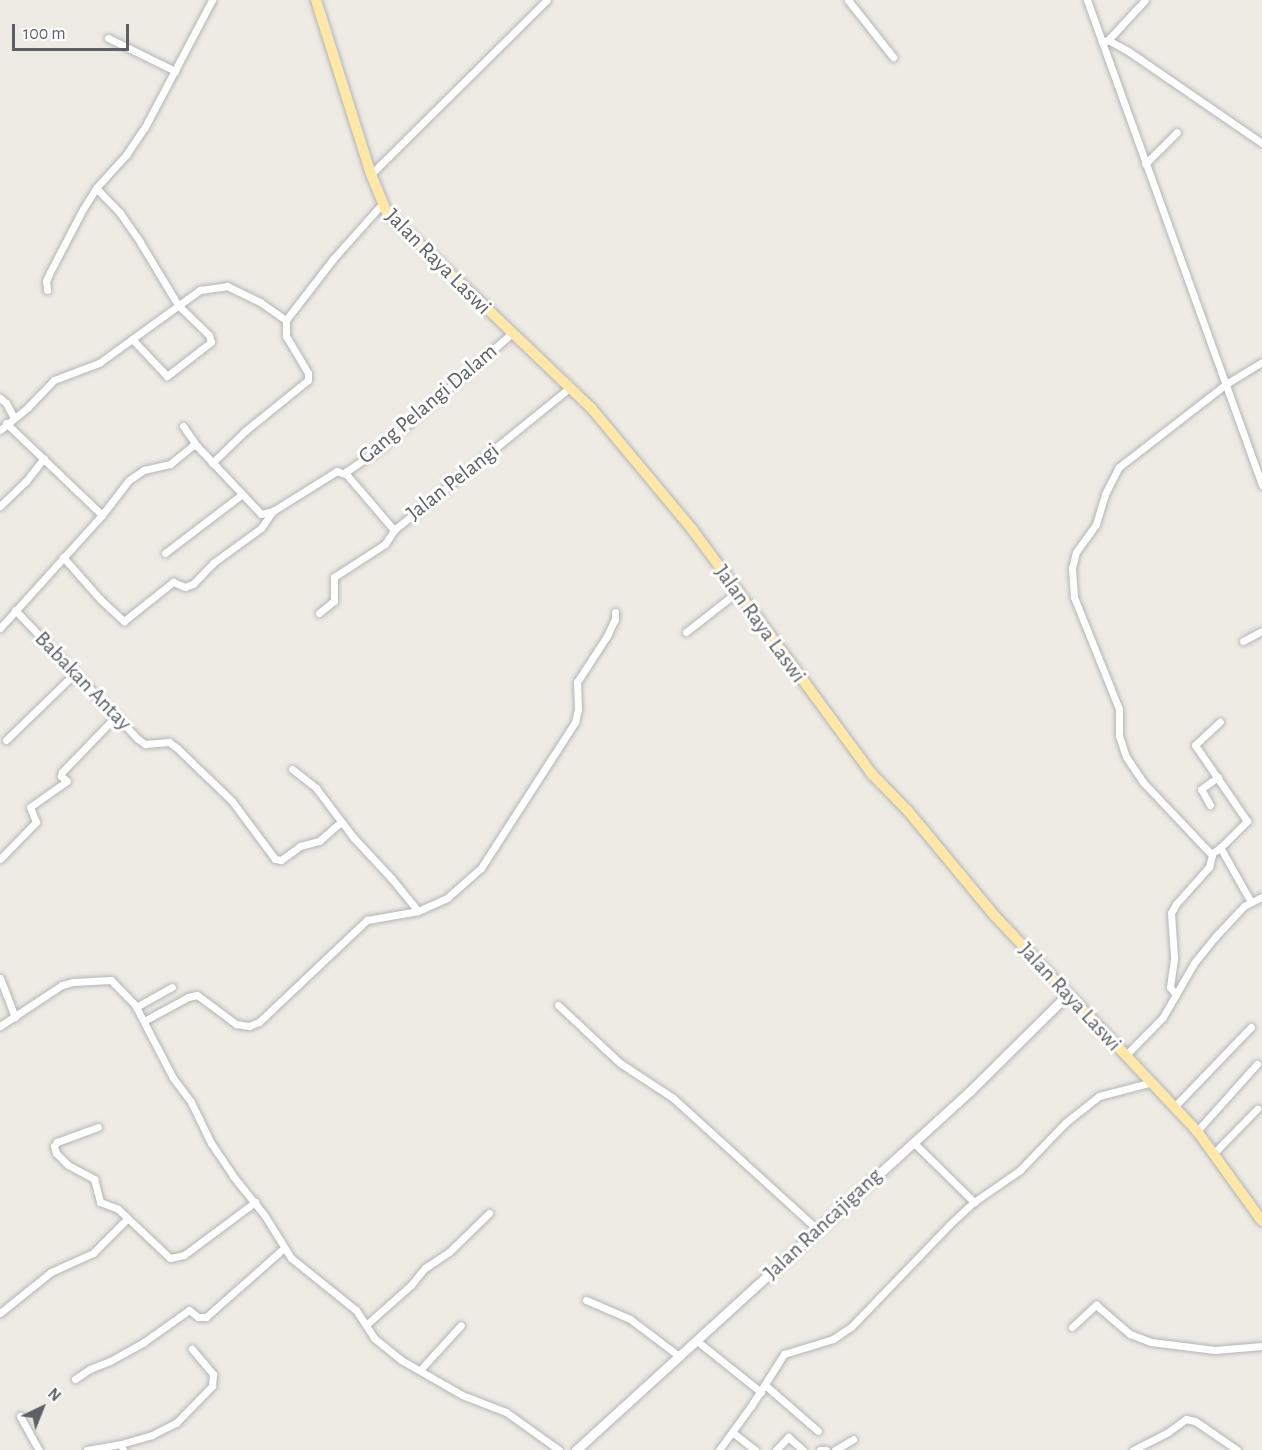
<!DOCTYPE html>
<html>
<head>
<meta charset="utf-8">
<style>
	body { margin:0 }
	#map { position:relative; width:1262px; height:1450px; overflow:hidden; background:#eeebe4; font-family:"Alegreya Sans",sans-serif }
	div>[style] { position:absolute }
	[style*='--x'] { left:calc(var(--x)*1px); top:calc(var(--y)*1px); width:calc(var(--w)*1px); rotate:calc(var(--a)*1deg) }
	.roads { filter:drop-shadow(0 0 2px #b1b5b9) drop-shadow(0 0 2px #b1b5b9) }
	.street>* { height:7px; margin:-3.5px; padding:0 3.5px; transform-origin:3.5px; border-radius:3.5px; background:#fff }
	.secondary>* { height:9px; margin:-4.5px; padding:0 4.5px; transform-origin:4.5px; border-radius:4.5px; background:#fff }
	.primary>* { height:10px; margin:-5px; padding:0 5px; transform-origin:5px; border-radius:5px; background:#ffe7a8 }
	span { translate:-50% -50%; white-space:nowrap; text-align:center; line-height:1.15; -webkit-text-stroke:6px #fff; paint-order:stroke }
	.street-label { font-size:22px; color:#5c6064 }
	.north { position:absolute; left:12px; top:1378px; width:60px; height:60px; -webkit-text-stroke:4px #fff; paint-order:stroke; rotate:43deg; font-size:16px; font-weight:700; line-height:24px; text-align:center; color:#5c6064 }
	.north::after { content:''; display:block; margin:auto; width:21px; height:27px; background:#5c6064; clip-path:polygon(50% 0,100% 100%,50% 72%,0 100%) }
	.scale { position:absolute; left:12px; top:24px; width:117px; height:27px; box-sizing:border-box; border:3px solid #5c6064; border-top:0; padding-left:8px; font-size:18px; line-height:21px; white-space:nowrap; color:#5c6064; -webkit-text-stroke:4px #fff; paint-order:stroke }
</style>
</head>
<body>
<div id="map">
	<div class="roads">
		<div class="street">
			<i style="--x:848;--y:0;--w:73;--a:51.7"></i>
			<i style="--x:1087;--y:0;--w:516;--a:70.16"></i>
			<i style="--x:108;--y:38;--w:75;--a:26.2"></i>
			<i style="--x:1108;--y:40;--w:54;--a:-47.2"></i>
			<i style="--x:1102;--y:42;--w:6;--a:-18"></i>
			<i style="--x:1108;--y:40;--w:23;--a:29"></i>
			<i style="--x:1128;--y:51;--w:163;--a:34.5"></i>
			<i style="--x:1145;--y:164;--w:45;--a:-45"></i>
			<i style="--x:371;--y:174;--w:247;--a:-44.7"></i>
			<i style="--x:96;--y:188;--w:35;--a:46"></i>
			<i style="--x:120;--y:213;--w:35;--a:55"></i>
			<i style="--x:140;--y:242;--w:74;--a:58.9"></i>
			<i style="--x:178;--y:305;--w:43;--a:44.1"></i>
			<i style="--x:209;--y:335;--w:7;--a:74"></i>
			<i style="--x:211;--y:342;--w:56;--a:142.3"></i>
			<i style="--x:167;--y:376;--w:51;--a:-133.4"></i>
			<i style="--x:47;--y:290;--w:9;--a:-96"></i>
			<i style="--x:46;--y:281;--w:10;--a:-66"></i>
			<i style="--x:50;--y:272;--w:71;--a:-62.4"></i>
			<i style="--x:83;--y:209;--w:25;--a:-58"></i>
			<i style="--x:96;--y:188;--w:45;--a:-47.7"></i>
			<i style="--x:126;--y:155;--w:34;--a:-56"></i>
			<i style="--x:145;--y:127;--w:144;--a:-62.2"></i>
			<i style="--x:0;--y:398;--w:8;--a:40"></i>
			<i style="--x:6;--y:403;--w:17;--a:62"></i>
			<i style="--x:6;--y:423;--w:133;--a:43.8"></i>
			<i style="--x:183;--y:426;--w:24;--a:55"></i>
			<i style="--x:0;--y:430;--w:36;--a:-39"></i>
			<i style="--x:28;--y:407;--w:37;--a:-46"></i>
			<i style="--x:54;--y:380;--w:48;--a:-20.7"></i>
			<i style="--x:99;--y:363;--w:125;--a:-35.9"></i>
			<i style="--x:200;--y:290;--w:27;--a:-8"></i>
			<i style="--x:227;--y:286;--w:37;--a:26"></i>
			<i style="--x:260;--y:302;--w:32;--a:35"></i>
			<i style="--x:286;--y:320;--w:77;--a:-52.4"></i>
			<i style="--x:333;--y:259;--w:74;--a:-48.3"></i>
			<i style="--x:212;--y:463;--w:46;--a:-44.1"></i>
			<i style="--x:245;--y:431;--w:81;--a:-39"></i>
			<i style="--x:308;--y:380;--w:7;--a:-90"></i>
			<i style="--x:308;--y:373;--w:43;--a:-120.7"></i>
			<i style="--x:286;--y:336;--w:16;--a:-90"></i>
			<i style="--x:344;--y:473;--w:41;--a:-34.1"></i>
			<i style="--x:378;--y:450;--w:176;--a:-41.1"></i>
			<i style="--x:0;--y:506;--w:36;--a:-44"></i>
			<i style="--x:26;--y:481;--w:29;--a:-52"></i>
			<i style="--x:165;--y:553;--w:96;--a:-37.3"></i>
			<i style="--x:63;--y:557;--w:56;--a:48.6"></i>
			<i style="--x:100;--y:599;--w:33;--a:43"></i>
			<i style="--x:124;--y:621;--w:63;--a:-38.5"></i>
			<i style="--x:173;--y:582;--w:13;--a:23"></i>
			<i style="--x:185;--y:587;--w:9;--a:-21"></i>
			<i style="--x:193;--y:584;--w:29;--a:-46"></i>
			<i style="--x:213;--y:563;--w:59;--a:-36.1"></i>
			<i style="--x:261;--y:528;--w:21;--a:-55"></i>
			<i style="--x:15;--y:610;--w:178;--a:46.4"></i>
			<i style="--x:138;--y:739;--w:9;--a:36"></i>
			<i style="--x:145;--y:744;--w:24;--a:-5"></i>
			<i style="--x:169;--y:742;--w:10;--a:37"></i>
			<i style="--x:177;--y:748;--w:76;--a:43.9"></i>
			<i style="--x:232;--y:801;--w:72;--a:53.4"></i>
			<i style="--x:275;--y:859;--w:6;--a:9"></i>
			<i style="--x:281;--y:860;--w:24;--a:-36"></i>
			<i style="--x:300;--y:846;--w:20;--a:-15"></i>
			<i style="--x:319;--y:841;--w:29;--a:-41"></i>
			<i style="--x:319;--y:613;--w:19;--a:-39"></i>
			<i style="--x:334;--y:601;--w:24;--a:-90"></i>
			<i style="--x:334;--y:577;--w:61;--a:-32.9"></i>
			<i style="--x:385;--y:544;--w:17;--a:-57"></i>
			<i style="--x:0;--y:628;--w:152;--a:-47.9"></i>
			<i style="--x:102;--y:515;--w:44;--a:-52.4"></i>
			<i style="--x:129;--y:480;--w:18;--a:-34"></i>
			<i style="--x:144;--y:470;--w:27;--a:-13"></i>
			<i style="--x:170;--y:464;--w:28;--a:-39"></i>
			<i style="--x:192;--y:446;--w:5;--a:0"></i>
			<i style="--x:197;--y:446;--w:93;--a:46.7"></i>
			<i style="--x:261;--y:514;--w:12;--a:-14"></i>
			<i style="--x:273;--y:511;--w:75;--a:-32"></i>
			<i style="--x:337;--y:471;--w:11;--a:22"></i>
			<i style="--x:347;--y:475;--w:72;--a:49.5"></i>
			<i style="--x:394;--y:530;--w:224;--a:-39"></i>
			<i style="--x:686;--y:632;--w:65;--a:-38.1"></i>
			<i style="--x:1243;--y:641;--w:21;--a:-28"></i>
			<i style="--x:6;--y:740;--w:95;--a:-44.1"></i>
			<i style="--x:292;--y:769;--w:31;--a:38"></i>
			<i style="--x:316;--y:788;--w:61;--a:52.9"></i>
			<i style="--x:353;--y:837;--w:57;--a:47.1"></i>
			<i style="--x:392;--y:879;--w:41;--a:50.9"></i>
			<i style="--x:1210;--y:805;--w:18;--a:-119"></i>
			<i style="--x:1201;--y:789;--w:21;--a:-35"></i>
			<i style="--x:1220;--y:847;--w:63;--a:60.6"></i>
			<i style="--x:1212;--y:853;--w:8;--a:-30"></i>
			<i style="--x:1219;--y:849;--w:40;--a:-45"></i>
			<i style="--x:1247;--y:821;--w:92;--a:-124.4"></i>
			<i style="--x:1195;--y:745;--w:34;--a:-43"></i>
			<i style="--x:0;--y:859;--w:52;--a:-45.8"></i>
			<i style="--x:36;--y:822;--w:16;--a:-112"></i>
			<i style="--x:30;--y:807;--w:45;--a:-35.1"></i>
			<i style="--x:67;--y:781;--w:8;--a:-140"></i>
			<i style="--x:61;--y:776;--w:4;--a:-76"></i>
			<i style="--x:62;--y:772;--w:78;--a:-46"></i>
			<i style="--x:0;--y:978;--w:42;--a:69"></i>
			<i style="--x:1176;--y:995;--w:10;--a:-127"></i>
			<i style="--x:1170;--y:987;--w:30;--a:-82"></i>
			<i style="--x:1174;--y:957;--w:44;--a:-93.9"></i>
			<i style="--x:1171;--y:913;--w:10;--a:-61"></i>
			<i style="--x:1176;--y:904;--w:50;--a:-48.3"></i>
			<i style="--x:1209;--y:867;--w:12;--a:-76"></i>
			<i style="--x:1212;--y:855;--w:100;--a:-133.4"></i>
			<i style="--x:1143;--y:782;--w:30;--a:-124"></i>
			<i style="--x:1126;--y:757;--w:22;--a:-108"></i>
			<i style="--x:1119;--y:736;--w:27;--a:-90"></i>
			<i style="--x:1119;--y:709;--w:121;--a:-111.9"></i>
			<i style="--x:1074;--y:597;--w:29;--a:-94"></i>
			<i style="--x:1072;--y:568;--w:16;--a:-76"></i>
			<i style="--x:1076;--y:552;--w:34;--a:-54"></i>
			<i style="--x:1096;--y:524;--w:31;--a:-73"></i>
			<i style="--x:1105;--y:494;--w:30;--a:-63"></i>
			<i style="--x:1119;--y:467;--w:135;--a:-37.8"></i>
			<i style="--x:1226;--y:384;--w:42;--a:-31.4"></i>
			<i style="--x:558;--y:1005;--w:85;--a:43.1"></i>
			<i style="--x:620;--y:1063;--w:64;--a:33.4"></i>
			<i style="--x:673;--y:1098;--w:195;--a:42.3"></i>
			<i style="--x:136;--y:1007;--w:41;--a:-29.1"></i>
			<i style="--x:144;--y:1021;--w:50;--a:-28.6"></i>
			<i style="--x:188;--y:997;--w:9;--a:-13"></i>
			<i style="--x:197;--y:995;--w:49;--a:36.6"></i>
			<i style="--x:236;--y:1024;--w:13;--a:9"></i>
			<i style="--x:249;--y:1026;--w:11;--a:-22"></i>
			<i style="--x:259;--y:1022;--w:149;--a:-43.4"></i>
			<i style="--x:367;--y:920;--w:52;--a:-10"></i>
			<i style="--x:418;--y:911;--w:32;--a:-24"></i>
			<i style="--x:447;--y:898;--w:45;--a:-41.4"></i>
			<i style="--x:481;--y:868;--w:174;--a:-57.2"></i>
			<i style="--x:575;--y:722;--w:13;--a:-77"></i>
			<i style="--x:578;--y:709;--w:27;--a:-92"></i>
			<i style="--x:577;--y:682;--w:55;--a:-56.9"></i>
			<i style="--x:607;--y:636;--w:19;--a:-65"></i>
			<i style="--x:615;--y:619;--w:7;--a:-90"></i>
			<i style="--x:0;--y:1026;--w:74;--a:-33.5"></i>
			<i style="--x:62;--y:985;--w:11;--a:-15"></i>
			<i style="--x:73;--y:982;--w:38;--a:-3"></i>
			<i style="--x:111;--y:980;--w:35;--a:46"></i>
			<i style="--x:135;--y:1005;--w:82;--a:62.5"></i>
			<i style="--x:173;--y:1078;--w:30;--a:53"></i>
			<i style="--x:191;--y:1102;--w:46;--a:64"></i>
			<i style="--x:211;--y:1143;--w:40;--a:56"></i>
			<i style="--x:233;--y:1176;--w:51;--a:51.3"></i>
			<i style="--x:265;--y:1216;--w:49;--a:58.2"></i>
			<i style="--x:291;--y:1258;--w:83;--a:38.7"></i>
			<i style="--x:356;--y:1310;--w:33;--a:57"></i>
			<i style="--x:374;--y:1338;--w:35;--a:39"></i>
			<i style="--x:401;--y:1360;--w:70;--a:29.8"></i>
			<i style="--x:462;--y:1395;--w:47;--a:21.1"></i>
			<i style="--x:506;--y:1412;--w:65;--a:35.6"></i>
			<i style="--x:1125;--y:1056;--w:54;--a:-45.7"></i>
			<i style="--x:1163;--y:1017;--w:62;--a:-60.1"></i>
			<i style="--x:1194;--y:963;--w:33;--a:-51"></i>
			<i style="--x:1215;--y:937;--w:42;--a:-46.9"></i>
			<i style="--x:1244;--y:906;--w:20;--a:-27"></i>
			<i style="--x:1174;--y:1107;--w:111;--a:-46.1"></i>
			<i style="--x:98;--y:1127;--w:44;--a:159.9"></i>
			<i style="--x:57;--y:1142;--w:5;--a:127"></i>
			<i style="--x:54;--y:1146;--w:7;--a:74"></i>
			<i style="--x:56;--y:1153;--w:17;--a:45"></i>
			<i style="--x:68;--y:1165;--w:30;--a:28"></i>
			<i style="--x:94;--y:1179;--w:24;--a:75"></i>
			<i style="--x:100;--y:1202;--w:19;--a:21"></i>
			<i style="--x:118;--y:1209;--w:71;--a:43.3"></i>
			<i style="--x:170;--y:1258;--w:14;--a:-12"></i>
			<i style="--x:184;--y:1255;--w:89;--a:-36.7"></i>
			<i style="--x:1197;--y:1131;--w:90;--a:-48.2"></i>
			<i style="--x:913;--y:1142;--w:86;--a:44.5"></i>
			<i style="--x:1214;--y:1153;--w:62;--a:-45.7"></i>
			<i style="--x:586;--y:1300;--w:48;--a:23.4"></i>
			<i style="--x:630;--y:1319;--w:61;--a:37.1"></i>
			<i style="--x:0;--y:1313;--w:65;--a:-38.8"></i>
			<i style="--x:51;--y:1272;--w:46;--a:-24.3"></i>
			<i style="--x:93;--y:1253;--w:48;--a:-45"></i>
			<i style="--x:366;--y:1325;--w:60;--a:-41.6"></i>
			<i style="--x:411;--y:1285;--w:22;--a:-51"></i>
			<i style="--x:425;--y:1268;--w:29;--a:-34"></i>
			<i style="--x:449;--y:1252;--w:56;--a:-44.3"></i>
			<i style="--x:1072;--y:1327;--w:33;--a:-43"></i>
			<i style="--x:1096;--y:1305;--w:45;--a:40.5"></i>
			<i style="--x:1130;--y:1334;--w:22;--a:21"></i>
			<i style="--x:1151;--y:1342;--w:64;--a:7.1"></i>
			<i style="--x:1215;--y:1350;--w:47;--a:-4.9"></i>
			<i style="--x:697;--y:1341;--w:82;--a:38.6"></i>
			<i style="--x:421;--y:1369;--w:59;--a:-47.7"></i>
			<i style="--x:75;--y:1379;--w:18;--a:-34"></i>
			<i style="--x:90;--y:1369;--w:22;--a:-22"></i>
			<i style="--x:110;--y:1361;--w:39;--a:-29"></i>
			<i style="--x:144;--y:1342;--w:55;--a:-35.4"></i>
			<i style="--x:189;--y:1310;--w:11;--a:38"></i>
			<i style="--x:198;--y:1317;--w:8;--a:0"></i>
			<i style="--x:206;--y:1317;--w:104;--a:-41.5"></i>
			<i style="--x:765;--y:1385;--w:70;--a:41"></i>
			<i style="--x:20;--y:1416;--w:39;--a:61"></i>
			<i style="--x:732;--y:1432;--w:29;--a:38"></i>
			<i style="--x:87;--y:1450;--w:35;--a:-10"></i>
			<i style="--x:123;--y:1450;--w:6;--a:-108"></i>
			<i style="--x:121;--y:1444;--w:32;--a:-16"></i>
			<i style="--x:152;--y:1435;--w:27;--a:-27"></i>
			<i style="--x:176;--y:1423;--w:52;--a:-45.8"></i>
			<i style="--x:212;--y:1386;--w:12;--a:-85"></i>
			<i style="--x:213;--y:1374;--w:33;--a:-130"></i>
			<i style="--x:719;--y:1450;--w:54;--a:-54"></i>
			<i style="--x:751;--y:1406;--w:62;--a:-57.6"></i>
			<i style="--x:784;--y:1354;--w:51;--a:-17"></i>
			<i style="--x:833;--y:1339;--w:22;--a:-34"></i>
			<i style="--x:851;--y:1327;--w:141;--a:-46.1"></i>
			<i style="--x:949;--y:1225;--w:34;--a:-43"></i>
			<i style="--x:974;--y:1202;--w:56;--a:-34.8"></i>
			<i style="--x:1020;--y:1170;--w:65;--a:-46.2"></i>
			<i style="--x:1065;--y:1123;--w:43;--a:-38.5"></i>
			<i style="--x:1099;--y:1096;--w:52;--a:-14.6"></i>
			<i style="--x:776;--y:1450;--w:18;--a:-47"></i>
			<i style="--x:788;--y:1437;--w:20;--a:41"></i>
			<i style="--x:820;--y:1450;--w:6;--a:0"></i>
			<i style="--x:835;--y:1450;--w:21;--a:-31"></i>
			<i style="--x:1133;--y:1450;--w:39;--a:-27"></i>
			<i style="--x:1168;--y:1432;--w:22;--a:-36"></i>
			<i style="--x:1186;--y:1419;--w:9;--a:13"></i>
			<i style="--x:1195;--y:1421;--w:51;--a:34.6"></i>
		</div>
		<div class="secondary">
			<i style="--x:576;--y:1450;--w:533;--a:-42.34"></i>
			<i style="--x:970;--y:1091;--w:136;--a:-44.7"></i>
		</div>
		<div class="primary">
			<i style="--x:316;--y:0;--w:182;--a:72.5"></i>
			<i style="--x:371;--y:174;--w:42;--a:67.7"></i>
			<i style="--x:387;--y:213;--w:284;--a:43.7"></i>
			<i style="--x:592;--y:409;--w:156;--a:50.2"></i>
			<i style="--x:692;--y:529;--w:303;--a:53.7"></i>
			<i style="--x:871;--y:773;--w:53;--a:45.8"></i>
			<i style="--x:908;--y:811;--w:136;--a:50.4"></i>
			<i style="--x:995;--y:916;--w:295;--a:46.8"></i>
			<i style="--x:1197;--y:1131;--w:111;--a:54.2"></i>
		</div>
	</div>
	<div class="street-label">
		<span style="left:438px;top:262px;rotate:45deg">Jalan Raya Laswi</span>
		<span style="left:428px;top:404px;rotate:-40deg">Gang Pelangi Dalam</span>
		<span style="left:453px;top:482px;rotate:-38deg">Jalan Pelangi</span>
		<span style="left:760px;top:624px;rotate:54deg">Jalan Raya Laswi</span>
		<span style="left:83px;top:681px;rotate:46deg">Babakan Antay</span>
		<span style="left:1070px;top:997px;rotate:47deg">Jalan Raya Laswi</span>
		<span style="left:823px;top:1224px;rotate:-43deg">Jalan Rancajigang</span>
	</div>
	<div class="north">N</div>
	<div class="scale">100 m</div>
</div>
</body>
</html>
